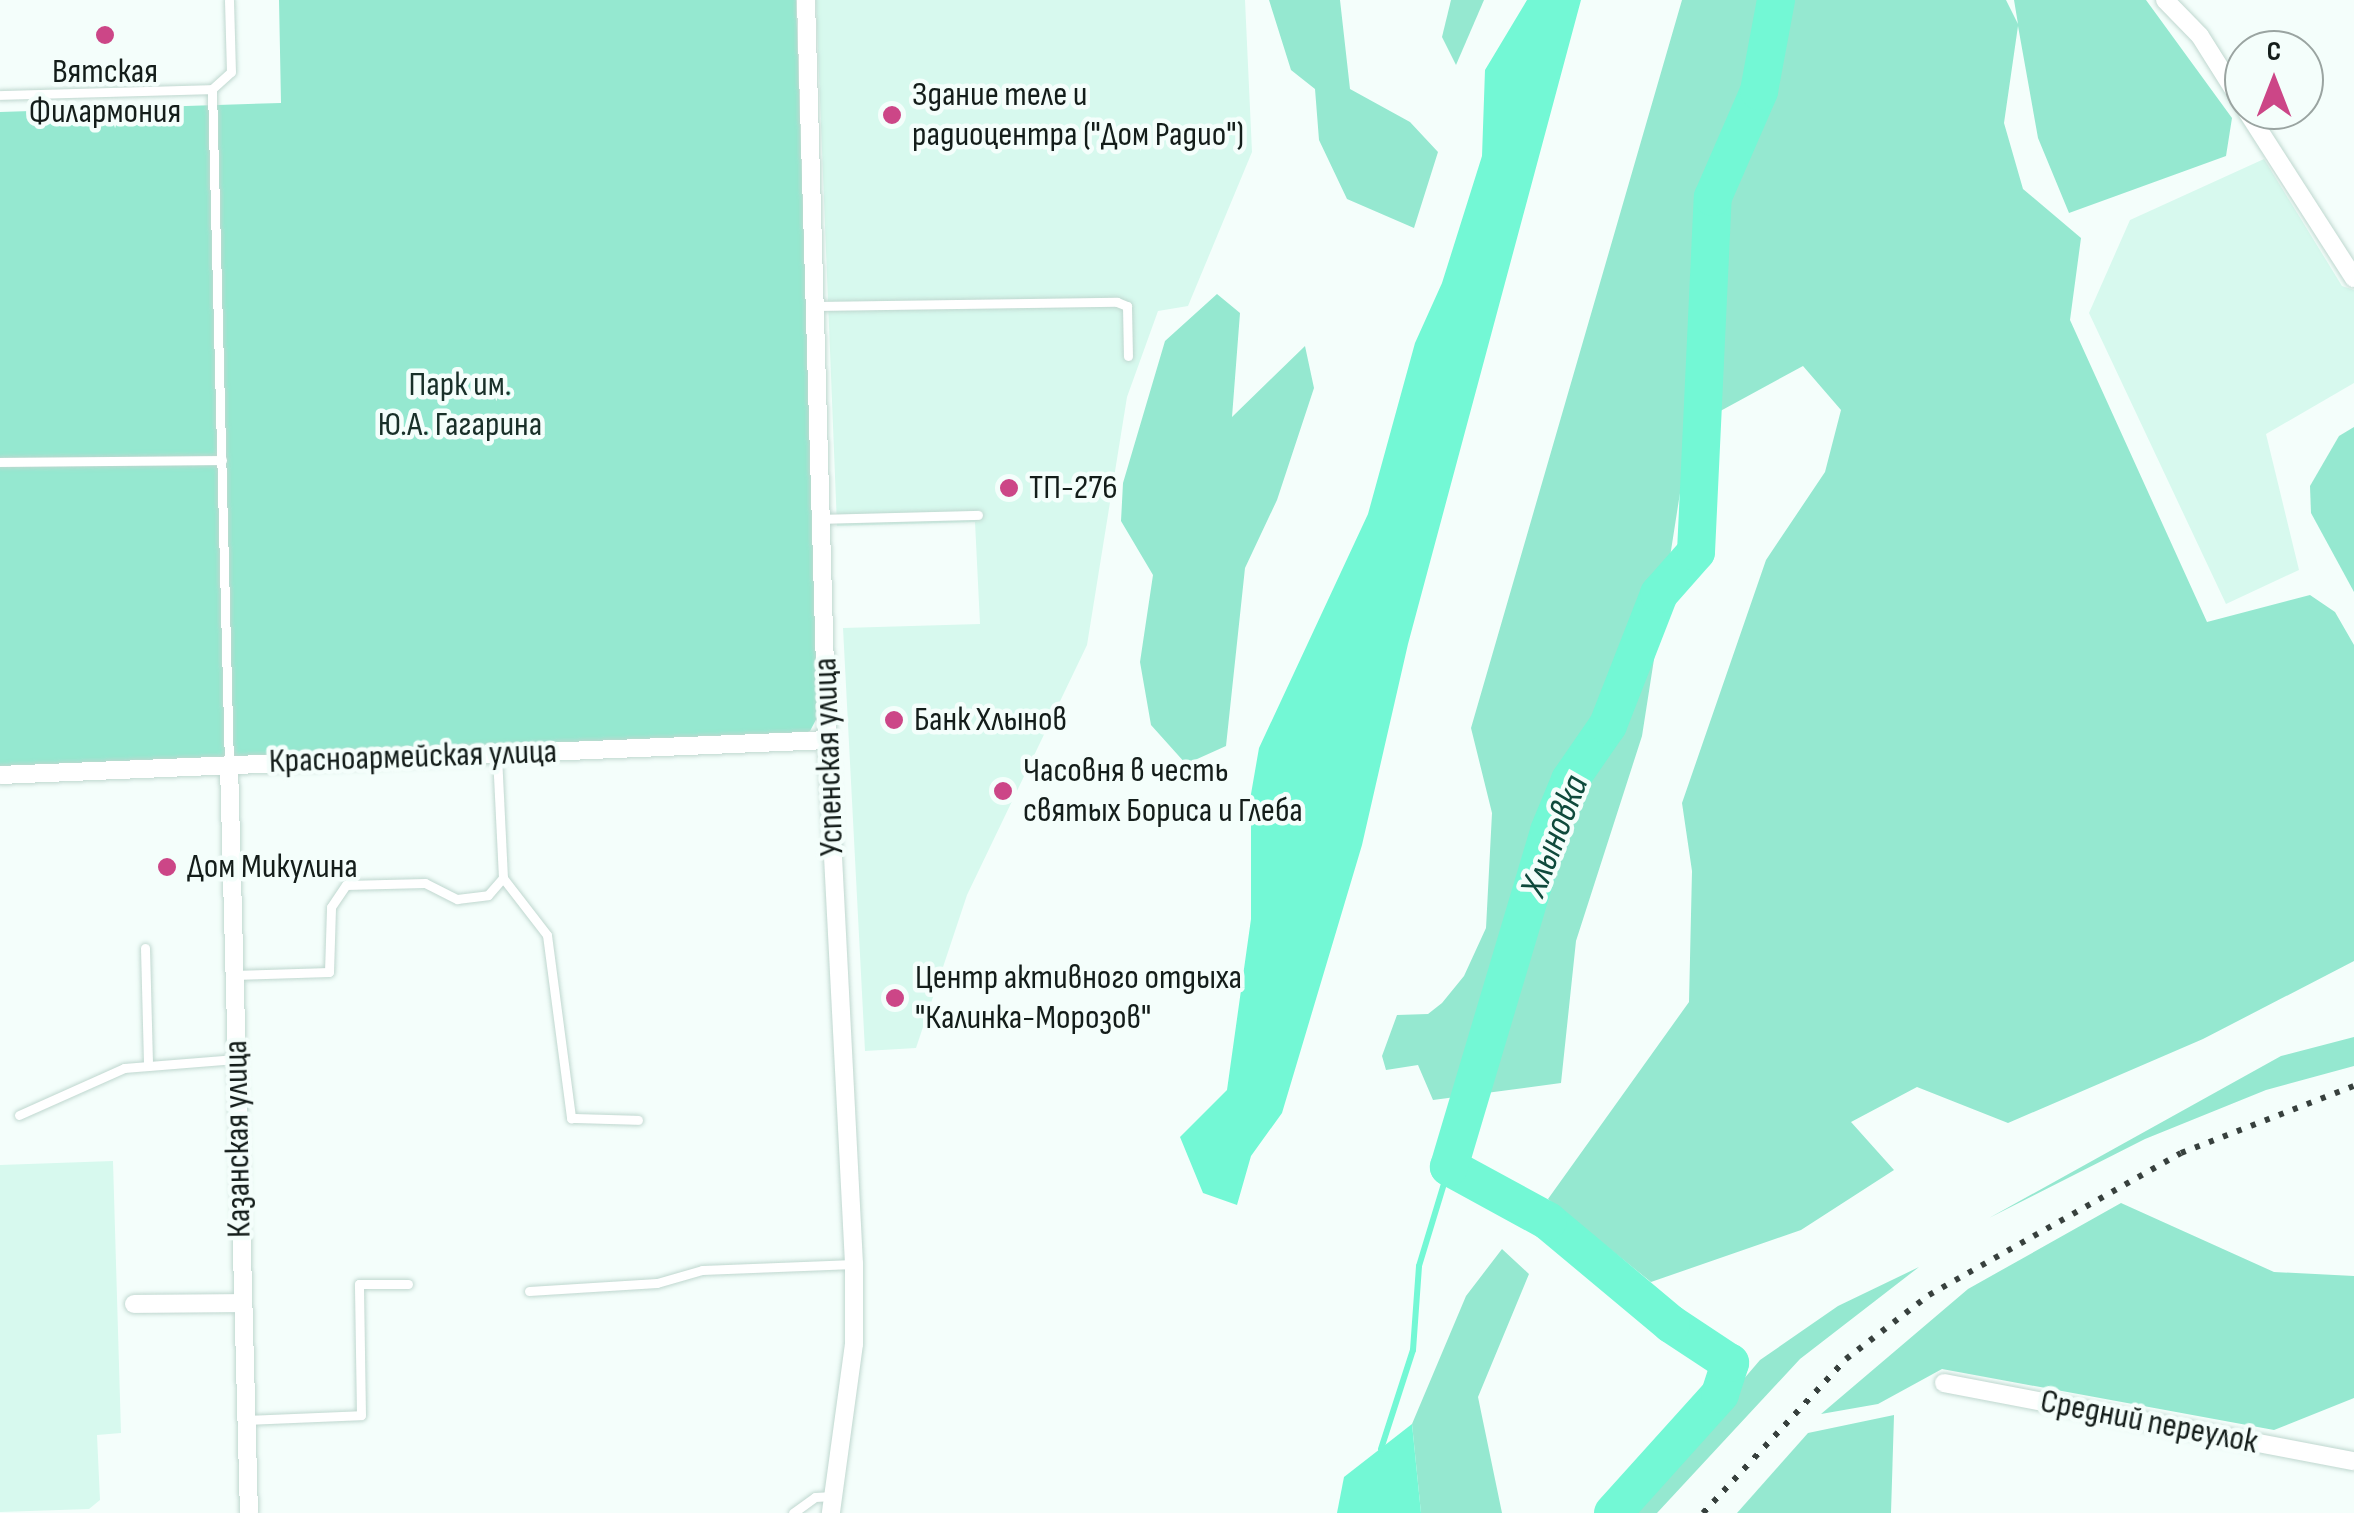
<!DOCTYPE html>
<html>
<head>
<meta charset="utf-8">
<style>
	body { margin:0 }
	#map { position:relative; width:2354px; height:1513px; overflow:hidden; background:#f4fefb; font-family:"Sofia Sans Condensed",sans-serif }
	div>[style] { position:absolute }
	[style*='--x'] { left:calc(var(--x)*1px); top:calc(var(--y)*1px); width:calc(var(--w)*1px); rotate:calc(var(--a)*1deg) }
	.built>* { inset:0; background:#d7f9ee }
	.green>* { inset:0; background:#95e8d0 }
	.water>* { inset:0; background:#73f8d5 }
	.stream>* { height:6px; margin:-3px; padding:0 3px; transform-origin:3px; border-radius:3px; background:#73f8d5 }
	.river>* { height:38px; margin:-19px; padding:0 19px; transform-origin:19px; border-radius:19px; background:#73f8d5 }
	.roads { filter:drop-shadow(0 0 2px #bfd7cf) drop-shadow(0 0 2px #bfd7cf) }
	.service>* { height:9px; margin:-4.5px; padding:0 4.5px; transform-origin:4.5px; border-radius:4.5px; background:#fff }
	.minor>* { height:18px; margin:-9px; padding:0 9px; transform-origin:9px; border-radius:9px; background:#fff }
	.rail>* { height:6px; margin-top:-3px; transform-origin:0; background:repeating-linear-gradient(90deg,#37403d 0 5px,transparent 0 15px) }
	.dots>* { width:28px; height:28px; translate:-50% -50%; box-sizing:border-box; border:5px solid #f4fefb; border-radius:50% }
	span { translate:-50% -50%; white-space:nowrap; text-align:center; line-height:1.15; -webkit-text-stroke:9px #f4fefb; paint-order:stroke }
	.poi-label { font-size:35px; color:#141d1a }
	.left { translate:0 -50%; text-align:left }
	.park-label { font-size:35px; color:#193029 }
	.street-label { font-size:35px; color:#141d1a }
	.water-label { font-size:38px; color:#0f4a3c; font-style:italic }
	.north { position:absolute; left:2224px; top:30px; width:100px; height:100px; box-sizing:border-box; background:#f4fefb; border:2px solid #9aa4a1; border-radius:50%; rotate:0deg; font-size:28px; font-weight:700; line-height:40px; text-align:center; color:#141d1a }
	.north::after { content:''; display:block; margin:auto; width:35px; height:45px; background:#cc4687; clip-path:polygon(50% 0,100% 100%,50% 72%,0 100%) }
</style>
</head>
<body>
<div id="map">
	<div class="built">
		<i style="clip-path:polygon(816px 0,1245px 0,1252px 152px,1188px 306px,1158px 311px,1127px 397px,1087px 645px,967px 895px,916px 1048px,865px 1051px,843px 628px,980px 624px,975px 522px,837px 526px)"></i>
		<i style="clip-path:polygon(2264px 159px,2342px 286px,2354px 290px,2354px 383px,2266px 434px,2299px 570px,2226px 604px,2089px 313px,2130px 220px)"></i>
		<i style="clip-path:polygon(113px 1161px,121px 1433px,97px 1435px,100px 1500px,89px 1509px,0 1512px,0 1165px)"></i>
	</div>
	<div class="green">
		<i style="clip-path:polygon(279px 0,796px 0,820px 712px,810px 731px,793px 738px,0 776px,0 112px,281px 103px)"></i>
		<i style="clip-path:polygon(1269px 0,1340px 0,1350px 89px,1410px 122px,1438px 152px,1414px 228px,1347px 199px,1319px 140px,1315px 89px,1291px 70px)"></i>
		<i style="clip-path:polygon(1451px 0,1484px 0,1456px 65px,1442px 37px)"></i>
		<i style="clip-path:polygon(1682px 0,2006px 0,2018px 24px,2014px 0,2146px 0,2232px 118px,2226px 156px,2069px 213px,2038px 138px,2018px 26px,2004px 123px,2023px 189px,2081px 238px,2070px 320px,2207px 622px,2310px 595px,2335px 612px,2354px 645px,2354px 961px,2203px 1039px,2008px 1123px,1917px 1087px,1851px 1122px,1894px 1170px,1801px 1230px,1651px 1282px,1548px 1199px,1689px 1002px,1692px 871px,1682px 803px,1766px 560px,1825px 472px,1841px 410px,1803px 366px,1713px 415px,1680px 493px,1642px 736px,1576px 941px,1561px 1083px,1433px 1100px,1418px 1065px,1386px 1070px,1382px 1056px,1397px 1015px,1428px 1014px,1442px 1003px,1464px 976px,1486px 928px,1492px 813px,1471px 728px)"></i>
		<i style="clip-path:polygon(1217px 294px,1240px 313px,1232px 417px,1305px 346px,1314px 388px,1277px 500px,1245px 568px,1226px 746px,1186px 764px,1151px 725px,1140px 662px,1153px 575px,1121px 521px,1123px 483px,1165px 341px)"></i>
		<i style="clip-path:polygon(2354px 427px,2354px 592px,2311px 513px,2310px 486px,2339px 436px)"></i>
		<i style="clip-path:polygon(2354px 1037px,2354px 1066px,2266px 1090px,2145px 1139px,1989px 1218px,2281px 1056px)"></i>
		<i style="clip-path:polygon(2121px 1203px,2274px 1272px,2354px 1276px,2354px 1398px,2274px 1430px,1942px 1369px,1878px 1404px,1821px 1414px,1968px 1289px)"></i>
		<i style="clip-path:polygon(1502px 1249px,1529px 1274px,1478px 1397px,1502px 1513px,1421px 1513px,1412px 1424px,1466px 1296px)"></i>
		<i style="clip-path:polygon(1919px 1267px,1800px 1359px,1657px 1513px,1629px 1513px,1760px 1360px,1838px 1306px)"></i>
		<i style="clip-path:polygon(1894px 1415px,1891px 1513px,1737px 1513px,1808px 1433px)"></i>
	</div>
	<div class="water">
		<i style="clip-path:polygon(1527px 0,1581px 0,1408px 644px,1362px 845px,1282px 1113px,1251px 1156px,1237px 1205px,1203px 1193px,1180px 1137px,1227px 1090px,1251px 919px,1251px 794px,1259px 748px,1368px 514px,1415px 343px,1442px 283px,1482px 156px,1485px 70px)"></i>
		<i style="clip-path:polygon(1412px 1424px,1421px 1513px,1337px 1513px,1344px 1477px)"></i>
	</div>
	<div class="stream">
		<i style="--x:1381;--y:1449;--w:104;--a:-72.1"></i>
		<i style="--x:1413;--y:1350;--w:84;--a:-85.9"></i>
		<i style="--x:1419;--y:1266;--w:103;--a:-73.1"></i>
	</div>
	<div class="river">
		<i style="--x:1613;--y:1513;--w:160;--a:-48"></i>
		<i style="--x:1720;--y:1394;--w:33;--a:-72"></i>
		<i style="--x:1730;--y:1363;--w:71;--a:-146.5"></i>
		<i style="--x:1671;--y:1324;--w:160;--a:-140.1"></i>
		<i style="--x:1548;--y:1221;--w:113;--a:-151.4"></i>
		<i style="--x:1449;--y:1167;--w:351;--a:-73.4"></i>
		<i style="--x:1549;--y:831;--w:55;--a:-67.6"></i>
		<i style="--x:1570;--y:780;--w:67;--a:-55.4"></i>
		<i style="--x:1608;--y:725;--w:141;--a:-68.7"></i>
		<i style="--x:1659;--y:594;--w:56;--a:-48.6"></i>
		<i style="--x:1696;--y:552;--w:355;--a:-87.3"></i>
		<i style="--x:1713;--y:197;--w:116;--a:-66.5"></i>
		<i style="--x:1759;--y:91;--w:93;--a:-79.4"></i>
	</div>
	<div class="roads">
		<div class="service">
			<i style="--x:212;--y:89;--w:25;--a:-42"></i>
			<i style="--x:231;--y:72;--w:72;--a:-91.6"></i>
			<i style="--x:0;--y:95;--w:212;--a:-1.6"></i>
			<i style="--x:212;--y:89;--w:676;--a:88.56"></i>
			<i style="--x:815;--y:306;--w:302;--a:-0.8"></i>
			<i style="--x:1117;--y:302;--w:11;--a:22"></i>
			<i style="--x:1127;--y:306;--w:50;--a:88.9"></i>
			<i style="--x:0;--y:462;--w:222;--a:-0.5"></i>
			<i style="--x:821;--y:519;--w:157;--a:-1.5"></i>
			<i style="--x:503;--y:878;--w:72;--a:52.3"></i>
			<i style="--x:547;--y:935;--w:185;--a:82.5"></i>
			<i style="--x:571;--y:1118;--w:67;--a:1.7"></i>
			<i style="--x:145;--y:948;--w:118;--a:88.5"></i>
			<i style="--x:234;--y:975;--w:95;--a:-1.8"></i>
			<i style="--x:329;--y:972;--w:65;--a:-88.2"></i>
			<i style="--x:331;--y:907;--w:27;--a:-56"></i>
			<i style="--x:346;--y:885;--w:79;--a:-1.5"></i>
			<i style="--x:425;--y:883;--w:36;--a:27"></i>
			<i style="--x:457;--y:899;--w:31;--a:-7"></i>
			<i style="--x:488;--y:895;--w:23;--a:-49"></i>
			<i style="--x:503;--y:878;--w:124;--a:-92.8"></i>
			<i style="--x:19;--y:1115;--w:115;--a:-24.1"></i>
			<i style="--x:124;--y:1068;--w:112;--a:-4.6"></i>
			<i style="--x:529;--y:1291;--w:128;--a:-3.6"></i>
			<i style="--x:657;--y:1283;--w:47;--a:-16.1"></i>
			<i style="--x:702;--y:1270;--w:152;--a:-2.3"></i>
			<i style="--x:244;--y:1420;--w:117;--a:-2.4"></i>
			<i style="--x:361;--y:1415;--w:131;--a:-90.9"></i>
			<i style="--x:359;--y:1284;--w:49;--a:0"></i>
			<i style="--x:793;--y:1513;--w:27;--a:-36"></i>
			<i style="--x:815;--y:1497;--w:18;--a:-3"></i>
		</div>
		<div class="minor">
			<i style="--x:806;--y:0;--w:740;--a:88.37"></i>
			<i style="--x:827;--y:740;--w:525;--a:87.05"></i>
			<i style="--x:854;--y:1264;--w:80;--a:90"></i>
			<i style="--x:854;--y:1344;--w:171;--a:97.8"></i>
			<i style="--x:2165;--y:0;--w:50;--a:45.8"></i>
			<i style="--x:2200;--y:36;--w:83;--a:57.8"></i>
			<i style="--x:2246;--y:110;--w:200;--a:57.3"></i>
			<i style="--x:229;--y:765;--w:748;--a:88.47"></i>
			<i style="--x:0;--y:775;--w:828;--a:-2.42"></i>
			<i style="--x:134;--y:1304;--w:108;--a:-0.5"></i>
			<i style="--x:1944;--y:1383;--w:417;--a:10.8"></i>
		</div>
	</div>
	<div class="rail">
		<i style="--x:1703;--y:1513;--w:210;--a:-47.1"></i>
		<i style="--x:1846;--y:1359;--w:105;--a:-37.6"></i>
		<i style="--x:1929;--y:1295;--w:289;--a:-29.4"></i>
		<i style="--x:2181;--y:1153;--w:186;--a:-21.2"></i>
	</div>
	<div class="dots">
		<i style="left:105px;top:35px;background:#cc4687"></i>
		<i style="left:892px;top:115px;background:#cc4687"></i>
		<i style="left:1009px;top:488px;background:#cc4687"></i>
		<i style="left:894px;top:720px;background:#cc4687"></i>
		<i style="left:1003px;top:791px;background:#cc4687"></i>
		<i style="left:167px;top:867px;background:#cc4687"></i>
		<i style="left:895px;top:998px;background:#cc4687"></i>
	</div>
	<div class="poi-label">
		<span style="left:105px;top:92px">Вятская<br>Филармония</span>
		<span class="left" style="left:912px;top:115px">Здание теле и<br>радиоцентра ("Дом Радио")</span>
		<span class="left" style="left:1029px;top:488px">ТП-276</span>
		<span class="left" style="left:914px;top:720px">Банк Хлынов</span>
		<span class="left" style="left:1023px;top:791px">Часовня в честь<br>святых Бориса и Глеба</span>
		<span class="left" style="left:187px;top:867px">Дом Микулина</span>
		<span class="left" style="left:915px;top:998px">Центр активного отдыха<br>"Калинка-Морозов"</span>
	</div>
	<div class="park-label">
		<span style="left:460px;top:405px">Парк им.<br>Ю.А. Гагарина</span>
	</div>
	<div class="street-label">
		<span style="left:413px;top:757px;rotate:-2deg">Красноармейская улица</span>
		<span style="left:829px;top:757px;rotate:-92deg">Успенская улица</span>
		<span style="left:238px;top:1139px;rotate:-91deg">Казанская улица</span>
		<span style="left:2149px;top:1422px;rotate:11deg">Средний переулок</span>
	</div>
	<div class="water-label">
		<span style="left:1555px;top:836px;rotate:-69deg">Хлыновка</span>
	</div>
	<div class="north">С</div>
</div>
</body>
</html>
